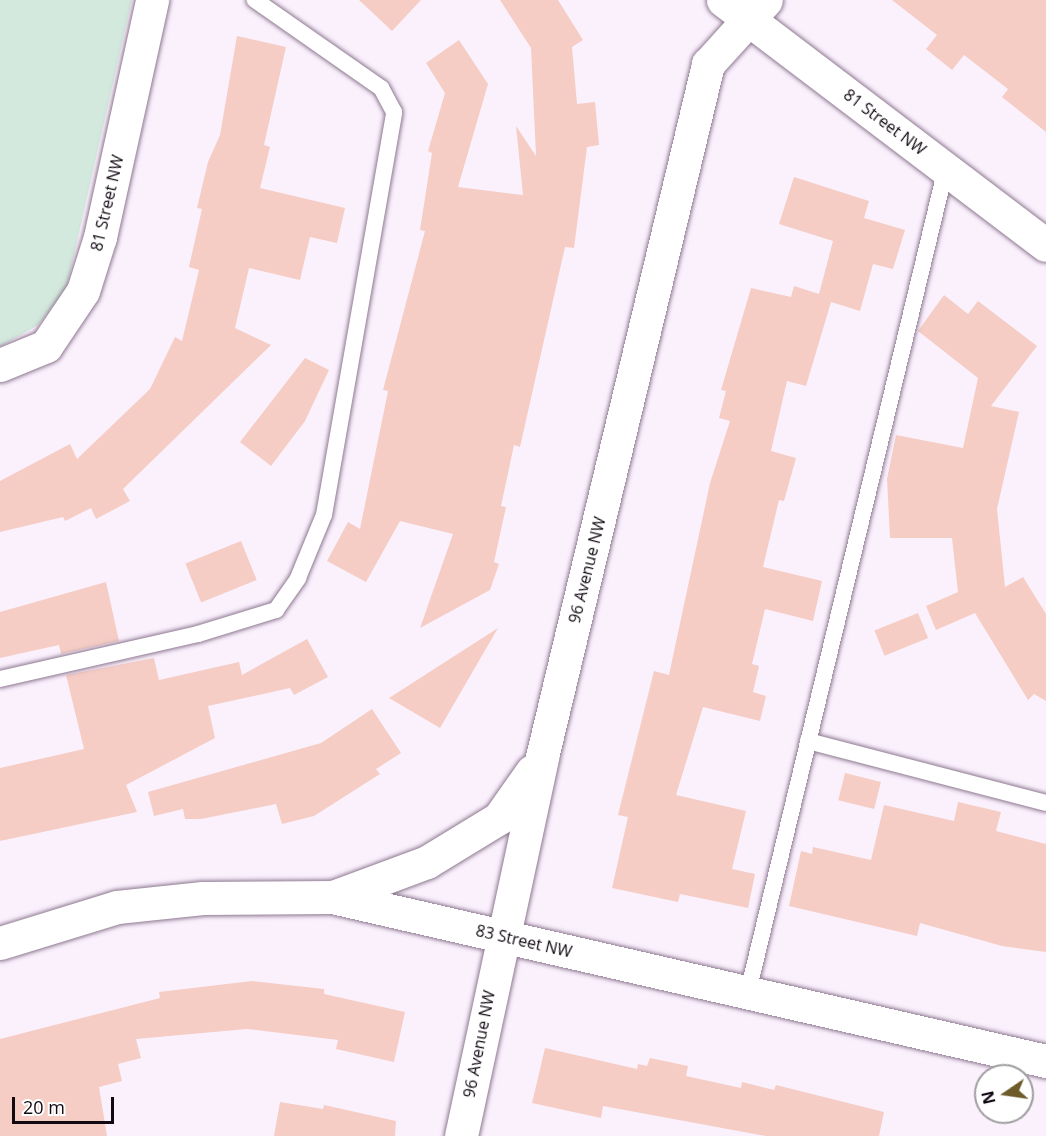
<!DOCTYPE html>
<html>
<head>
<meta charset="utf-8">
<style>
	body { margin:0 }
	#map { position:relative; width:1046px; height:1136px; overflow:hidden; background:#fbf1fd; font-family:"Open Sans",sans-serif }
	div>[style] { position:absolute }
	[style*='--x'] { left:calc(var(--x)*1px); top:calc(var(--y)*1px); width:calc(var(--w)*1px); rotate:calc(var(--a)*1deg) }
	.green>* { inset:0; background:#d3e9dd }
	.building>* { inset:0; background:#f5cdc5; transform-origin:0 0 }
	.roads { filter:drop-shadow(0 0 2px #8e7891) drop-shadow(0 0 2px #8e7891) }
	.service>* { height:16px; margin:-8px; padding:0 8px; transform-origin:8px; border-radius:8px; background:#fff }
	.minor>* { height:33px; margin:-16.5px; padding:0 16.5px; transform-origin:16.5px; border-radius:16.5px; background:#fff }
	span { translate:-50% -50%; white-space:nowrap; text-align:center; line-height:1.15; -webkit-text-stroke:4.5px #fff; paint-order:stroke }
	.street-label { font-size:16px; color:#110912 }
	.north { position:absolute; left:974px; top:1064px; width:60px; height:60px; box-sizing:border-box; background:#fff; border:2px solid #a09da0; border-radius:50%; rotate:257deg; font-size:16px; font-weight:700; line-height:24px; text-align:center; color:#110912 }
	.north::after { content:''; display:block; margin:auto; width:21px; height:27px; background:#6e5b2a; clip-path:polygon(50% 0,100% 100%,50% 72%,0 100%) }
	.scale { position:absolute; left:12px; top:1097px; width:102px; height:27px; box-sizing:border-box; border:3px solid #110912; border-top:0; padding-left:8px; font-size:18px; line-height:21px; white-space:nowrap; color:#110912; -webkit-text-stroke:4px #fff; paint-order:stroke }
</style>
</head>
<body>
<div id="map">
	<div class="green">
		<i style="clip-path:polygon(0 0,132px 0,66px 290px,38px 325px,0 347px)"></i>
	</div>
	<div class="building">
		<i style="clip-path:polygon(359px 0,421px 0,392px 31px)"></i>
		<i style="clip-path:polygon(500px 0,558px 0,583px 40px,572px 47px,577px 104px,595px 102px,599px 145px,587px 147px,574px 248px,565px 247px,520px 447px,514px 445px,501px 506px,506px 507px,494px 562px,499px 564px,490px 590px,420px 628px,453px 534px,400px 521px,366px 582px,327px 561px,348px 522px,360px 529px,388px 391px,383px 390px,425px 231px,420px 230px,432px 153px,428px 151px,445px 93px,426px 63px,459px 40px,488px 84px,458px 187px,523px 195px,516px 126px,536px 156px,531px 48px)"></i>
		<i style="clip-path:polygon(892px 0,1046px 0,1046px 132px,1002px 97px,1008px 89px,964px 55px,952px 70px,926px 49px,937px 35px)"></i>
		<i style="clip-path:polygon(237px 36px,286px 47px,264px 145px,270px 147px,260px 188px,345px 208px,337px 243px,310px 237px,300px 280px,249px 268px,235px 328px,271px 345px,123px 489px,130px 501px,96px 519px,91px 508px,65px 521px,63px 517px,0 532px,0 481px,70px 444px,77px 459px,150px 389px,175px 337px,182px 341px,199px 270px,189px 267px,202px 209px,197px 208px,208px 162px,220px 135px)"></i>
		<i style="clip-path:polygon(794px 177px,869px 201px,864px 218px,905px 230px,893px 269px,873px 264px,860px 311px,831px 302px,806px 386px,787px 381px,771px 451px,796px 458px,784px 501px,779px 500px,763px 567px,822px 581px,813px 621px,765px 609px,752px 664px,759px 666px,753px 692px,766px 696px,760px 721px,703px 707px,676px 795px,746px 811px,732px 869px,755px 874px,748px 908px,680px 894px,678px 902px,612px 888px,628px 817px,618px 815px,654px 671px,669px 675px,710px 483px,730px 421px,719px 418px,726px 391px,721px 390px,751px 288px,791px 297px,794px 286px,819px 294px,833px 241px,779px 224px)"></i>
		<i style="clip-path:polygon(944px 295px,968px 314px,978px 301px,1037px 346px,991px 406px,1019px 412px,997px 509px,1005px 587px,1023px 577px,1046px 614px,1046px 701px,1034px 694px,1028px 700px,975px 613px,936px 630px,926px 606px,958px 592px,952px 538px,890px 538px,887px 479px,896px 435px,963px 448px,978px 378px,918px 331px)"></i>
		<i style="clip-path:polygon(305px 358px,329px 370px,305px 421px,271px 466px,240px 442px)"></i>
		<i style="left:241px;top:541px;width:42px;height:60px;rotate:68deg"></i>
		<i style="clip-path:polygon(106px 582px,119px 641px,61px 654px,59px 645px,0 658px,0 612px)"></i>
		<i style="left:918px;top:613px;width:27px;height:47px;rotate:68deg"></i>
		<i style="clip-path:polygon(498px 628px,440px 728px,389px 698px)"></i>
		<i style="clip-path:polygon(307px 639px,328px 677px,294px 695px,290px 688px,208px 706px,215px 738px,126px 785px,137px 812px,0 841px,0 768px,84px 749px,66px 675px,154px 658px,159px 680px,239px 662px,242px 675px)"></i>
		<i style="clip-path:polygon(372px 709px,401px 753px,376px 769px,380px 774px,314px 816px,282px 824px,276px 804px,201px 819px,185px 819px,183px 809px,154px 816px,148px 792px,321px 743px)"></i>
		<i style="left:845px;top:773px;width:37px;height:28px;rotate:14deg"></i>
		<i style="clip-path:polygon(958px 802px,1001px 812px,996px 831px,1046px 844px,1046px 952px,1002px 946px,920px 923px,917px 936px,789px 906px,801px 851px,812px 854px,813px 847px,871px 860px,884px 805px,954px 821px)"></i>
		<i style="clip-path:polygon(252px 981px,324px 989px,324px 994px,405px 1012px,394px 1062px,336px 1049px,338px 1040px,247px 1029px,136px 1039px,141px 1058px,118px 1064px,122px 1081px,99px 1087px,107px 1136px,0 1136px,0 1039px,160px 998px,159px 992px)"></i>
		<i style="clip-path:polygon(545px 1048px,637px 1069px,638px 1064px,647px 1066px,650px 1058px,688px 1066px,686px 1076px,741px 1088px,742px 1082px,774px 1090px,776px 1085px,884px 1112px,879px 1136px,766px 1136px,603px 1106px,601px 1118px,532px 1103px)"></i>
		<i style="clip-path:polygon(280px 1102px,323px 1109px,324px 1105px,396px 1121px,395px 1136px,274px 1136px)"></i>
	</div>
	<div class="roads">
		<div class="service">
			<i style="--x:0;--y:679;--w:203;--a:-12.8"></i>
			<i style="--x:198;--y:634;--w:82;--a:-17.1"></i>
			<i style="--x:276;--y:610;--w:39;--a:-55"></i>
			<i style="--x:298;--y:578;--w:68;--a:-67.6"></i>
			<i style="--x:324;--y:515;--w:409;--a:-80.1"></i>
			<i style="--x:394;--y:112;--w:27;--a:-118"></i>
			<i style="--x:381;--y:88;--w:154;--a:-145.1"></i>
			<i style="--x:808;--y:741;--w:246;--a:14.6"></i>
			<i style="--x:748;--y:992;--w:847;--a:-76.49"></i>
		</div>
		<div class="minor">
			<i style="--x:723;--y:0;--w:405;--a:37.2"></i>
			<i style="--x:0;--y:365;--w:50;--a:-22.4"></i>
			<i style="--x:46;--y:346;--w:66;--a:-56.1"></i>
			<i style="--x:83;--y:291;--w:57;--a:-72.5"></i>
			<i style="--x:100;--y:237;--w:243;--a:-77.6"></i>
			<i style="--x:333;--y:897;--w:100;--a:-20.4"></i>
			<i style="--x:427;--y:862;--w:84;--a:-31.4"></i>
			<i style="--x:499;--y:818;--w:57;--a:-54.9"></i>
			<i style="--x:0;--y:943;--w:122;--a:-17.1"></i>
			<i style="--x:117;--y:907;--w:86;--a:-6"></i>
			<i style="--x:203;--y:898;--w:129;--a:-0.4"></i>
			<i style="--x:332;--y:897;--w:733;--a:12.94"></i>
			<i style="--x:461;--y:1136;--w:388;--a:-77.9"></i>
			<i style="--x:542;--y:757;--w:713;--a:-76.53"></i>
			<i style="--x:708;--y:64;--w:86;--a:-47.8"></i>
		</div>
	</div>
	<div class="street-label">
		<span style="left:885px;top:122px;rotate:37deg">81 Street NW</span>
		<span style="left:107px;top:203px;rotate:-77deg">81 Street NW</span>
		<span style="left:587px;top:570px;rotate:-76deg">96 Avenue NW</span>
		<span style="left:524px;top:941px;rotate:13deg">83 Street NW</span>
		<span style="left:479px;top:1044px;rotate:-79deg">96 Avenue NW</span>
	</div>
	<div class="north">N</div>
	<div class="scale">20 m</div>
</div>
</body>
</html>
